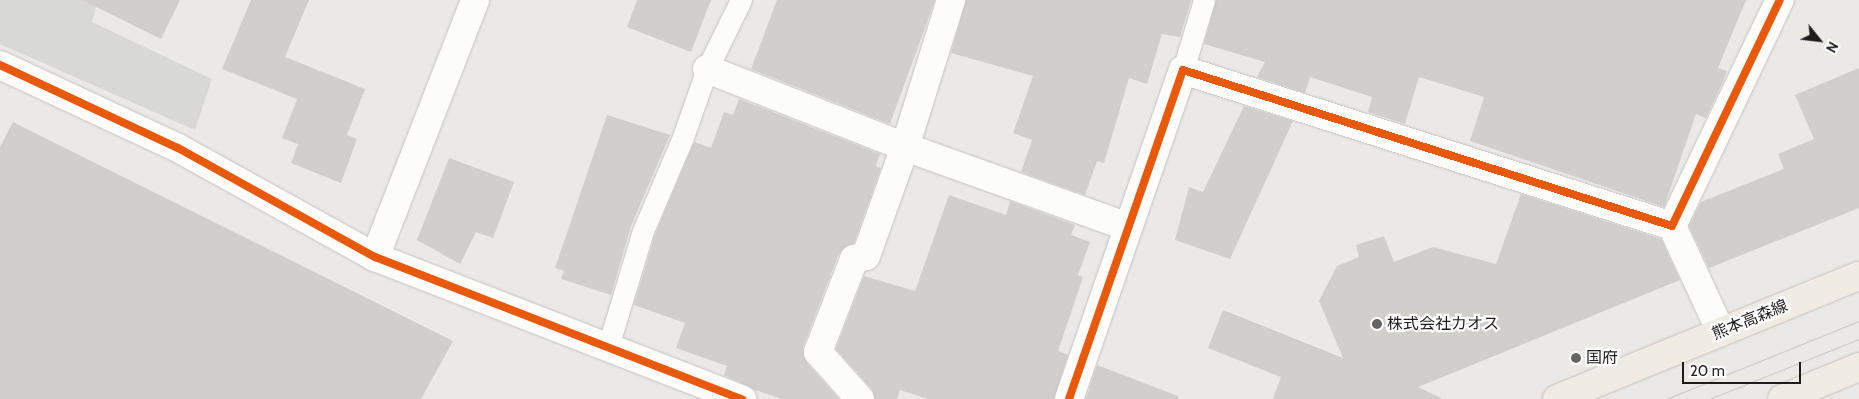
<!DOCTYPE html>
<html>
<head>
<meta charset="utf-8">
<style>
	body { margin:0 }
	#map { position:relative; width:1859px; height:399px; overflow:hidden; background:#eae9e5; font-family:Cabin,"Noto Sans JP",sans-serif }
	div>[style] { position:absolute }
	[style*='--x'] { left:calc(var(--x)*1px); top:calc(var(--y)*1px); width:calc(var(--w)*1px); rotate:calc(var(--a)*1deg) }
	.religious>* { inset:0; background:#d8d8d6 }
	.building>* { inset:0; background:#d1cfcc }
	.roads { filter:drop-shadow(0 0 1px #c3c2c1) drop-shadow(0 0 1px #c3c2c1) }
	.service>* { height:21px; margin:-10.5px; padding:0 10.5px; transform-origin:10.5px; border-radius:10.5px; background:#fcfcfb }
	.minor>* { height:28px; margin:-14px; padding:0 14px; transform-origin:14px; border-radius:14px; background:#fcfcfb }
	.primary>* { height:28px; margin:-14px; padding:0 14px; transform-origin:14px; border-radius:14px; background:#f0ece3 }
	.tram>* { height:1px; margin:-0.5px; padding:0 0.5px; transform-origin:0.5px; border-radius:0.5px; background:#c9c9c8 }
	.cycleway>* { height:8px; margin:-4px; padding:0 4px; transform-origin:4px; border-radius:4px; background:#e8590c }
	.dots>* { width:14px; height:14px; translate:-50% -50%; box-sizing:border-box; border:2px solid #fff; border-radius:50% }
	span { translate:-50% -50%; white-space:nowrap; text-align:center; line-height:1.15; -webkit-text-stroke:4.5px #fff; paint-order:stroke }
	.street-label { font-size:16px; color:#1c1c1c }
	.poi-label { font-size:16px; color:#1c1c1c }
	.left { translate:0 -50%; text-align:left }
	.north { position:absolute; left:1794px; top:15px; width:50px; height:50px; -webkit-text-stroke:4px #fff; paint-order:stroke; rotate:119deg; font-size:14px; font-weight:700; line-height:20px; text-align:center; color:#1c1c1c }
	.north::after { content:''; display:block; margin:auto; width:18px; height:22px; background:#1c1c1c; clip-path:polygon(50% 0,100% 100%,50% 72%,0 100%) }
	.scale { position:absolute; left:1682px; top:362px; width:119px; height:22px; box-sizing:border-box; border:2px solid #1c1c1c; border-top:0; padding-left:6px; font-size:15px; line-height:18px; white-space:nowrap; color:#1c1c1c; -webkit-text-stroke:4px #fff; paint-order:stroke }
</style>
</head>
<body>
<div id="map">
	<div class="religious">
		<i style="clip-path:polygon(0 0,98px 0,92px 22px,212px 79px,195px 130px,0 44px)"></i>
	</div>
	<div class="building">
		<i style="clip-path:polygon(82px 0,180px 0,161px 39px)"></i>
		<i style="clip-path:polygon(251px 0,309px 0,285px 57px,365px 89px,347px 135px,357px 139px,341px 183px,291px 163px,298px 144px,282px 138px,297px 99px,222px 69px)"></i>
		<i style="clip-path:polygon(637px 0,711px 0,691px 52px,627px 27px)"></i>
		<i style="clip-path:polygon(777px 0,935px 0,890px 124px,751px 69px)"></i>
		<i style="clip-path:polygon(966px 0,1191px 0,1180px 37px,1162px 34px,1147px 84px,1129px 78px,1104px 163px,1097px 161px,1085px 195px,1021px 172px,1032px 140px,1013px 133px,1033px 76px,951px 53px)"></i>
		<i style="clip-path:polygon(1216px 0,1746px 0,1718px 68px,1727px 71px,1720px 88px,1706px 118px,1696px 114px,1664px 207px,1470px 141px,1484px 97px,1419px 77px,1405px 124px,1368px 112px,1372px 97px,1310px 77px,1305px 93px,1257px 77px,1265px 62px,1204px 44px)"></i>
		<i style="clip-path:polygon(1859px 68px,1859px 208px,1709px 268px,1689px 226px,1701px 202px,1784px 169px,1778px 154px,1814px 139px,1795px 95px)"></i>
		<i style="clip-path:polygon(739px 99px,880px 154px,876px 166px,881px 168px,854px 243px,839px 253px,803px 347px,806px 362px,839px 399px,782px 399px,755px 390px,724px 375px,727px 366px,676px 348px,685px 323px,634px 305px,655px 235px,694px 142px,711px 148px,724px 112px,733px 115px)"></i>
		<i style="clip-path:polygon(1244px 106px,1293px 121px,1230px 259px,1175px 240px,1189px 187px,1203px 192px)"></i>
		<i style="clip-path:polygon(607px 115px,670px 135px,631px 226px,611px 295px,561px 279px,564px 271px,555px 268px)"></i>
		<i style="clip-path:polygon(13px 122px,453px 341px,421px 399px,0 399px,0 147px)"></i>
		<i style="clip-path:polygon(449px 158px,514px 182px,493px 238px,476px 232px,460px 264px,417px 240px)"></i>
		<i style="clip-path:polygon(1521px 194px,1661px 239px,1680px 280px,1418px 387px,1443px 399px,1273px 399px,1281px 377px,1208px 348px,1223px 310px,1343px 358px,1319px 301px,1337px 266px,1359px 257px,1356px 245px,1384px 236px,1394px 262px,1433px 247px,1496px 264px)"></i>
		<i style="clip-path:polygon(949px 195px,1006px 215px,1010px 201px,1075px 225px,1071px 235px,1090px 242px,1078px 275px,1083px 277px,1058px 351px,1068px 355px,1054px 399px,928px 399px,900px 390px,897px 399px,875px 399px,872px 389px,836px 349px,864px 276px,915px 291px)"></i>
		<i style="clip-path:polygon(1097px 365px,1178px 396px,1178px 399px,1086px 399px)"></i>
	</div>
	<div class="roads">
		<div class="service">
			<i style="--x:1183;--y:70;--w:73;--a:-73.3"></i>
			<i style="--x:607;--y:350;--w:124;--a:-73.2"></i>
			<i style="--x:643;--y:231;--w:102;--a:-66.9"></i>
			<i style="--x:683;--y:137;--w:72;--a:-70.6"></i>
			<i style="--x:707;--y:69;--w:77;--a:-63.8"></i>
		</div>
		<div class="minor">
			<i style="--x:0;--y:65;--w:196;--a:25"></i>
			<i style="--x:178;--y:148;--w:225;--a:29"></i>
			<i style="--x:375;--y:257;--w:394;--a:21.2"></i>
			<i style="--x:707;--y:69;--w:213;--a:21.5"></i>
			<i style="--x:905;--y:147;--w:237;--a:19.7"></i>
			<i style="--x:1672;--y:226;--w:117;--a:65.2"></i>
			<i style="--x:375;--y:257;--w:276;--a:-68.7"></i>
			<i style="--x:860;--y:399;--w:63;--a:-131.8"></i>
			<i style="--x:818;--y:352;--w:100;--a:-68.8"></i>
			<i style="--x:854;--y:259;--w:12;--a:-14"></i>
			<i style="--x:866;--y:256;--w:116;--a:-70.3"></i>
			<i style="--x:905;--y:147;--w:154;--a:-72.6"></i>
			<i style="--x:1069;--y:399;--w:348;--a:-70.9"></i>
			<i style="--x:1183;--y:70;--w:513;--a:17.69"></i>
			<i style="--x:1672;--y:226;--w:250;--a:-64.5"></i>
		</div>
		<div class="primary">
			<i style="--x:1557;--y:399;--w:326;--a:-22.2"></i>
			<i style="--x:1782;--y:399;--w:83;--a:-22.6"></i>
		</div>
	</div>
	<div class="tram">
		<i style="--x:1666;--y:399;--w:208;--a:-22"></i>
		<i style="--x:1709;--y:399;--w:162;--a:-21.8"></i>
	</div>
	<div class="cycleway">
		<i style="--x:0;--y:65;--w:196;--a:25"></i>
		<i style="--x:178;--y:148;--w:225;--a:29"></i>
		<i style="--x:375;--y:257;--w:394;--a:21.2"></i>
		<i style="--x:1069;--y:399;--w:348;--a:-70.9"></i>
		<i style="--x:1183;--y:70;--w:513;--a:17.69"></i>
		<i style="--x:1672;--y:226;--w:250;--a:-64.5"></i>
	</div>
	<div class="dots">
		<i style="left:1377px;top:324px;background:#646462"></i>
		<i style="left:1576px;top:358px;background:#646462"></i>
	</div>
	<div class="street-label">
		<span style="left:1750px;top:320px;rotate:-22deg">熊本高森線</span>
	</div>
	<div class="poi-label">
		<span class="left" style="left:1387px;top:324px">株式会社カオス</span>
		<span class="left" style="left:1586px;top:358px">国府</span>
	</div>
	<div class="north">N</div>
	<div class="scale">20 m</div>
</div>
</body>
</html>
